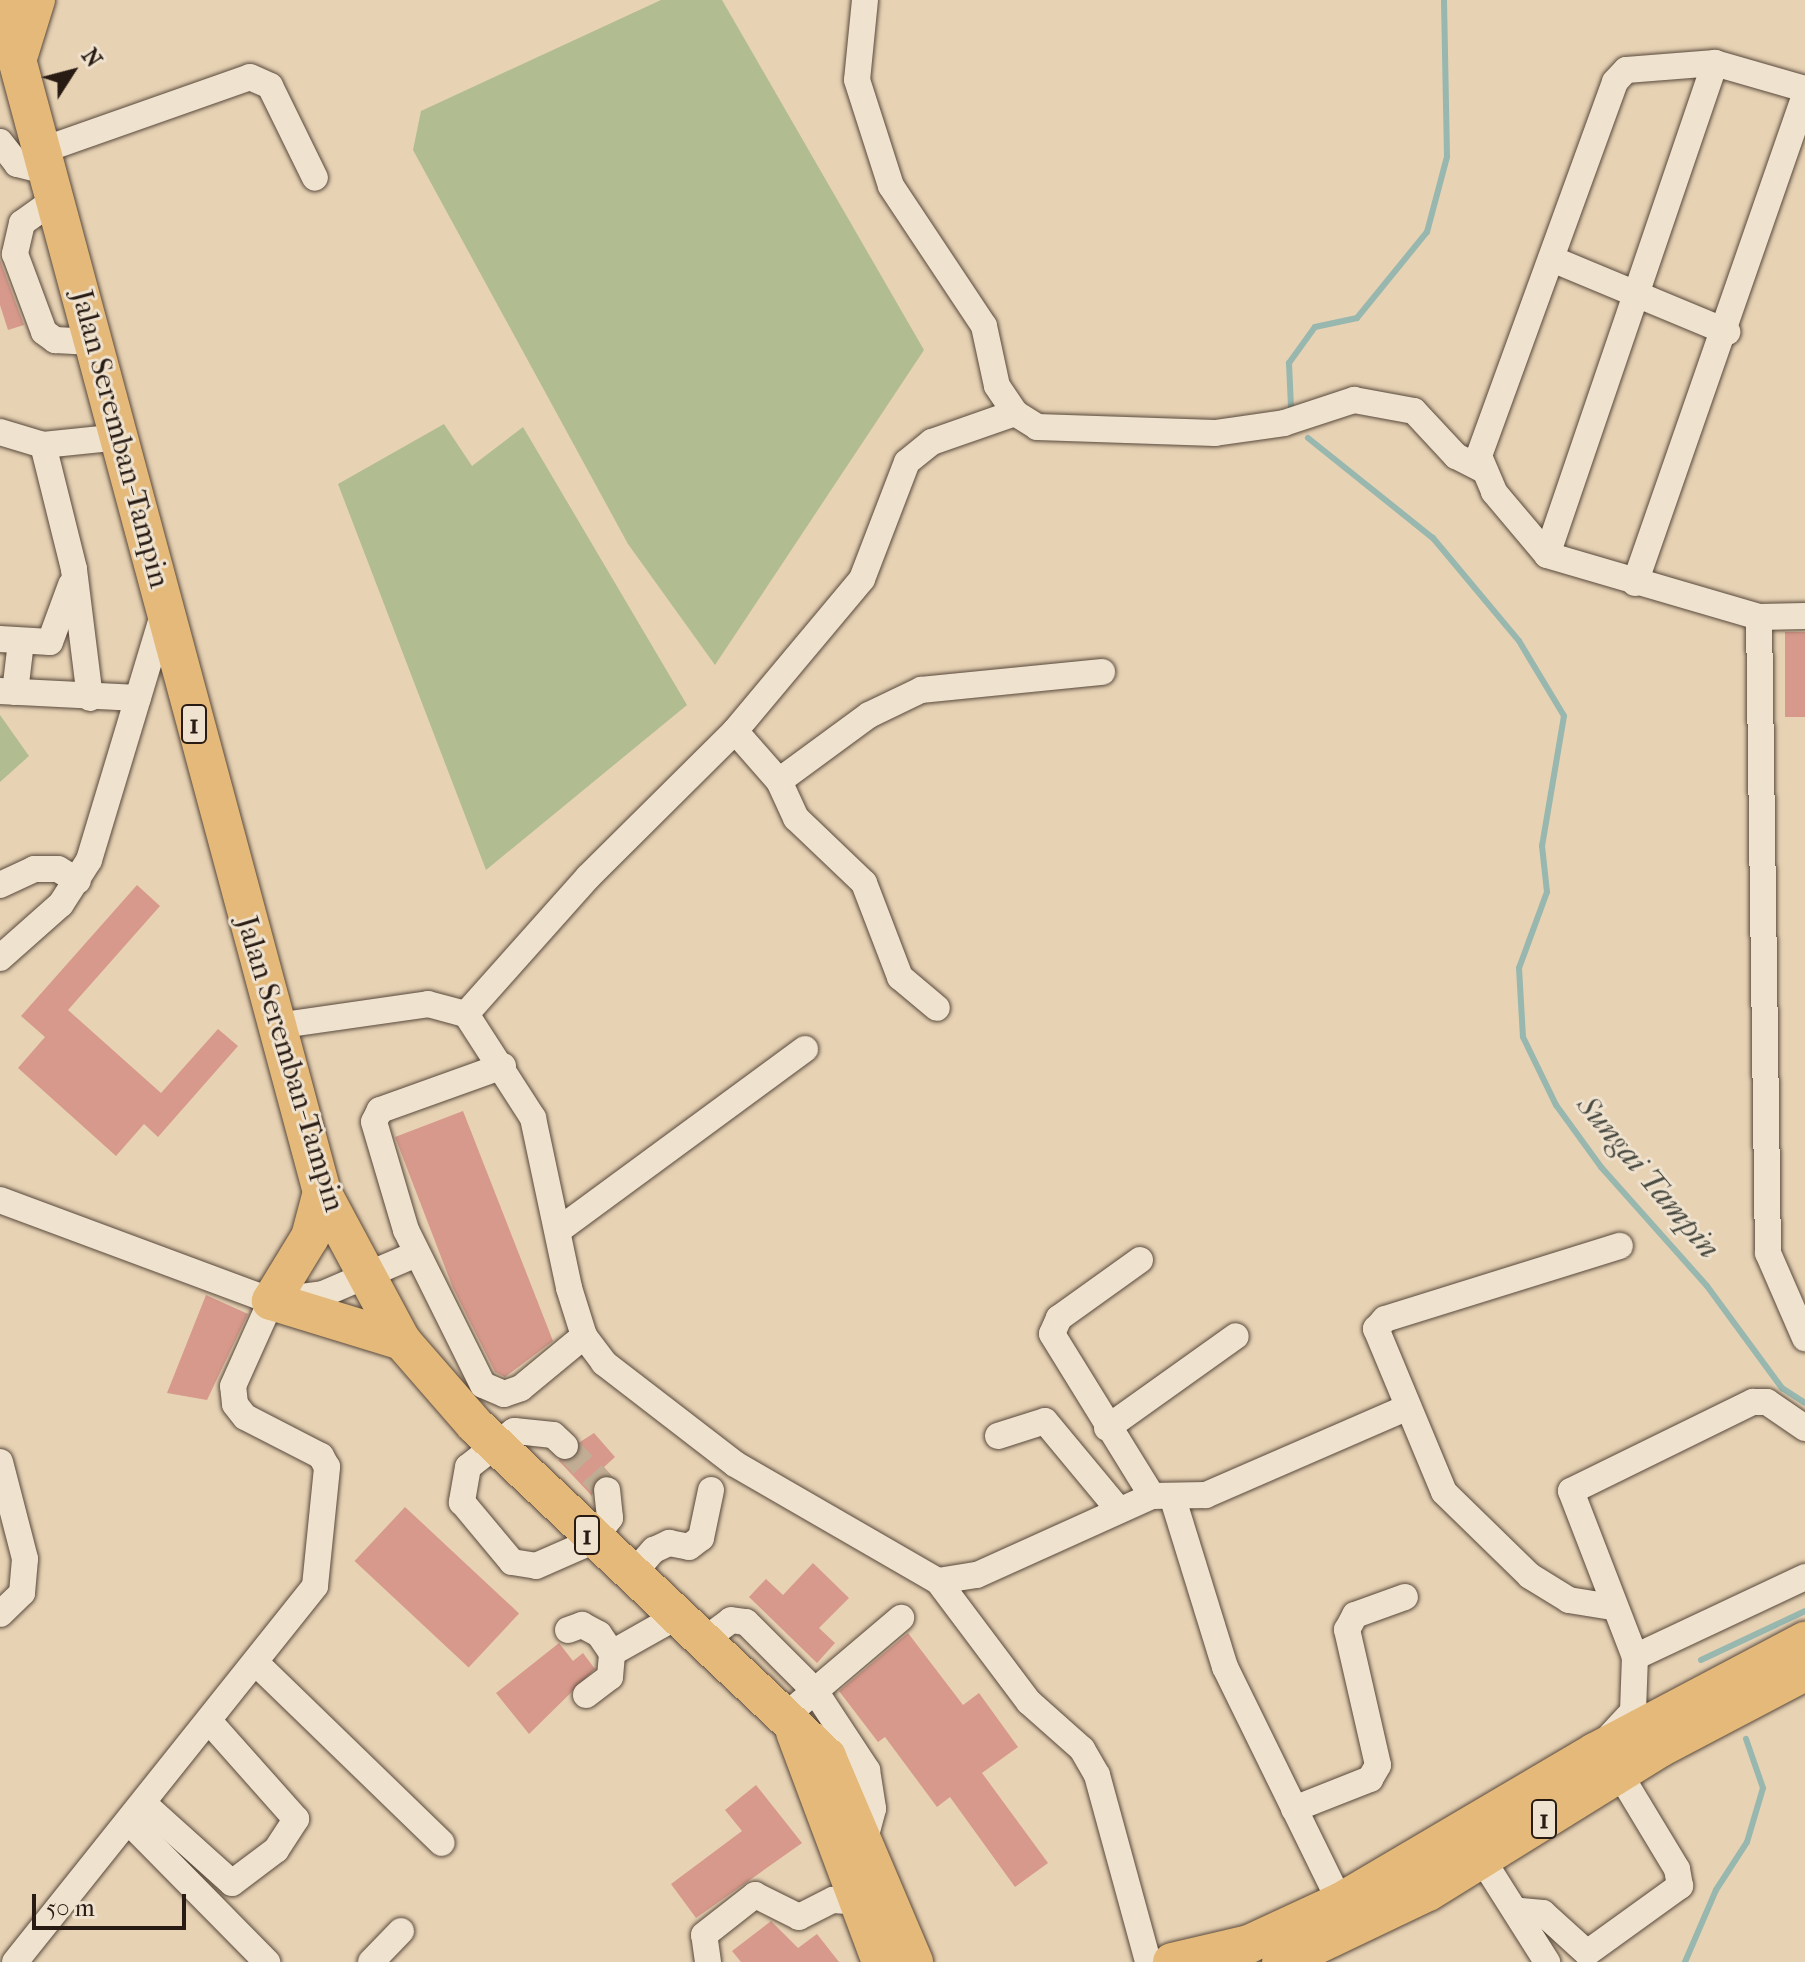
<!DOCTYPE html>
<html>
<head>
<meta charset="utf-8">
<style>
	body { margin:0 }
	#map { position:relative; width:1805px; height:1962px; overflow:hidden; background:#e7d2b4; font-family:"IM FELL French Canon",serif }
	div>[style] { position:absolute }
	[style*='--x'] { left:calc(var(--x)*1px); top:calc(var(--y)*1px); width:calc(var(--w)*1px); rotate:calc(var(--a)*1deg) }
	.green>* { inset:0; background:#b1bd90 }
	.stream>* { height:6px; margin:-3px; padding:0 3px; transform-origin:3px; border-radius:3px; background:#97b7af }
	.building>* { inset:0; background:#d7998b; transform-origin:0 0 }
	.minor-tunnel>* { height:26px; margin-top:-13px; transform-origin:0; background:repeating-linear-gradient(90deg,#c1ad94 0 26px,transparent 0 39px) }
	.roads { filter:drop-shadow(0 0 2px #58493c) drop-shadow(0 0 2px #58493c) }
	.minor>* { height:26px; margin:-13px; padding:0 13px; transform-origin:13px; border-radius:13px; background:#efe2ce }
	.highway>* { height:38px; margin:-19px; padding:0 19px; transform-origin:19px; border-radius:19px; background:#e4b97a }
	span { translate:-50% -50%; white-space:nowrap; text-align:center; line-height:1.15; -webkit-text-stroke:6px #efe2ce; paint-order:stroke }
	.shield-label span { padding:2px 6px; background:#efe2ce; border:2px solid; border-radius:6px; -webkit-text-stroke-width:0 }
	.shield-label { font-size:28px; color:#281b14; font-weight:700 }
	.street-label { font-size:30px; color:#281b14 }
	.water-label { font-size:32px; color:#494a42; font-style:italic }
	.north { position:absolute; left:32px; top:32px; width:80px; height:80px; -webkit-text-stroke:6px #efe2ce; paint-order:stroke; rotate:54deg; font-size:22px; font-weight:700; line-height:32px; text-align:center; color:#281b14 }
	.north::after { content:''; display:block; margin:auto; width:28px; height:36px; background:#281b14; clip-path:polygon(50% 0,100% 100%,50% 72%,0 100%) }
	.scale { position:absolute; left:32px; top:1894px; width:154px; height:36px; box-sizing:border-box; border:4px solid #281b14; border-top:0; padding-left:10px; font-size:24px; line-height:28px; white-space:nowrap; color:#281b14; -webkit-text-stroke:6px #efe2ce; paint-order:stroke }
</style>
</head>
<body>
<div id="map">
	<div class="green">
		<i style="clip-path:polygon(661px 0,722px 0,924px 350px,715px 665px,628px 544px,413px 150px,421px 111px)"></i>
		<i style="clip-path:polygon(444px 424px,472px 466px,523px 427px,687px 705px,486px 870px,338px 484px)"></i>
		<i style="clip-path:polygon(0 715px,29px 756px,0 782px)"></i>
	</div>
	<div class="stream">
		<i style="--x:1291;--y:407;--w:44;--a:-92.6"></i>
		<i style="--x:1289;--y:363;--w:44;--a:-54.2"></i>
		<i style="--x:1315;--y:327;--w:43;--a:-12.1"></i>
		<i style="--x:1357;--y:318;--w:111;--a:-50.9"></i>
		<i style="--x:1427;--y:232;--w:78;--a:-75.1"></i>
		<i style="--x:1447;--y:157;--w:157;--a:-91.1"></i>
		<i style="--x:1308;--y:438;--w:160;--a:38.7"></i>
		<i style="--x:1433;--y:538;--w:134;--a:50.1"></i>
		<i style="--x:1519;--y:641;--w:87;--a:59"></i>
		<i style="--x:1564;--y:716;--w:132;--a:99.6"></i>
		<i style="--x:1542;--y:846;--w:46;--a:83.8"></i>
		<i style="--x:1547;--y:892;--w:81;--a:110.2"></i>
		<i style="--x:1519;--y:968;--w:69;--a:86.7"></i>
		<i style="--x:1523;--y:1037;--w:76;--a:64.1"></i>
		<i style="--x:1556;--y:1105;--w:77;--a:54"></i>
		<i style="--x:1601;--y:1167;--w:159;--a:48.3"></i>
		<i style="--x:1707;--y:1286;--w:127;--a:53.7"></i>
		<i style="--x:1782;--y:1388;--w:27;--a:33"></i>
		<i style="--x:1701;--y:1660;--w:115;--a:-25.2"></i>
		<i style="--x:1685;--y:1962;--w:78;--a:-66.7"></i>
		<i style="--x:1716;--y:1890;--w:57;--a:-57.1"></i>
		<i style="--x:1747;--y:1842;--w:56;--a:-73.5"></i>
		<i style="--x:1763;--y:1788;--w:52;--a:-109.1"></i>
	</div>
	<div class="building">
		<i style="clip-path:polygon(0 260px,24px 325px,8px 330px,0 305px)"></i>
		<i style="left:1785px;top:632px;width:20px;height:85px"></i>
		<i style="clip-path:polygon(137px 885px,160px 906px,68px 1010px,161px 1093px,218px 1029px,238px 1046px,158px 1137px,144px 1124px,116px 1156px,18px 1068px,45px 1037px,21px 1016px)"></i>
		<i style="clip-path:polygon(463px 1111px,553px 1341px,505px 1377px,495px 1372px,453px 1288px,395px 1137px)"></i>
		<i style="clip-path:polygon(206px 1295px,248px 1314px,207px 1400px,167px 1393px)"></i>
		<i style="clip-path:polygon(594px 1433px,615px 1457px,604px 1467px,611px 1475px,593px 1483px,592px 1496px,558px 1460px,576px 1457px,580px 1442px)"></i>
		<i style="left:405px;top:1507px;width:156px;height:74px;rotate:43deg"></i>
		<i style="clip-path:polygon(813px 1563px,849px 1598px,819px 1628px,835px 1643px,817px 1663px,749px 1597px,766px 1579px,783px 1595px)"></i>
		<i style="clip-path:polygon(908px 1633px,963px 1705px,979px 1693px,1018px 1747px,982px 1773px,1048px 1863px,1015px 1887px,950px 1797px,937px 1807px,885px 1737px,878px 1742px,839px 1691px)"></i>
		<i style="clip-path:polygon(559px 1643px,573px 1661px,583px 1653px,595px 1669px,529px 1734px,496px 1693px)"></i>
		<i style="clip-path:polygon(756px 1785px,802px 1843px,696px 1918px,671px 1884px,742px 1831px,725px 1810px)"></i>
		<i style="clip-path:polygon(771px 1921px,798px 1948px,817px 1934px,839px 1962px,741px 1962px,732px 1951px)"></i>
	</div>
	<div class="minor-tunnel">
		<i style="--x:565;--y:1446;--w:61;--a:46.3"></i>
	</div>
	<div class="roads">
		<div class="minor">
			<i style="--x:865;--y:0;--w:80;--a:95.7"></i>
			<i style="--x:857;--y:80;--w:111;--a:72.2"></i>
			<i style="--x:891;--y:186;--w:168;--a:56.4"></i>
			<i style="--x:984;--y:326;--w:61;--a:77.8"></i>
			<i style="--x:997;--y:386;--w:32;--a:56"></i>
			<i style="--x:1015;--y:413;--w:26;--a:32"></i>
			<i style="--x:1037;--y:427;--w:178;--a:1.9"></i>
			<i style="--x:1215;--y:433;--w:70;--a:-8.2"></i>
			<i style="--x:1284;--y:423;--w:74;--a:-18.2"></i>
			<i style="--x:1354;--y:400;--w:61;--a:10.4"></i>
			<i style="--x:1414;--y:411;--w:62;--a:47"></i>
			<i style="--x:1456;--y:456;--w:28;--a:27"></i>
			<i style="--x:1805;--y:89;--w:94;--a:-163.9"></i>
			<i style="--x:1715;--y:63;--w:89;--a:175.5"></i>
			<i style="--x:1626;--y:70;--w:16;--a:133"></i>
			<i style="--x:1615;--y:82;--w:398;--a:110"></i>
			<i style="--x:1479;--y:456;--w:39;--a:67"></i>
			<i style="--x:1494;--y:492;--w:82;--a:49.9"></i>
			<i style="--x:1547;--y:555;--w:221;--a:16.3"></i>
			<i style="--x:1759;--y:617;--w:46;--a:-1.2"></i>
			<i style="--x:0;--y:142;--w:28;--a:52"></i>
			<i style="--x:17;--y:164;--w:34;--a:14"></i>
			<i style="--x:43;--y:150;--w:219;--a:-19.4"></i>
			<i style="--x:250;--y:77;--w:22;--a:24"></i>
			<i style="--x:270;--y:86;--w:102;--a:63.9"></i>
			<i style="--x:57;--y:198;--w:43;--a:144.5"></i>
			<i style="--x:22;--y:223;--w:32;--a:103"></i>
			<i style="--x:15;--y:254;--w:83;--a:69.6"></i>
			<i style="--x:44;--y:332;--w:14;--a:36"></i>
			<i style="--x:55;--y:340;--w:38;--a:3"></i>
			<i style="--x:1552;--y:259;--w:190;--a:22.6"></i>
			<i style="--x:0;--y:432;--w:45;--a:16.8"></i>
			<i style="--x:1547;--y:555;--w:520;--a:-71.15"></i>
			<i style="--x:1635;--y:583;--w:517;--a:-70.79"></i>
			<i style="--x:1759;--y:617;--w:636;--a:89.19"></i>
			<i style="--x:1768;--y:1253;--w:93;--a:66.5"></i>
			<i style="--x:0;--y:639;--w:50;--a:3.4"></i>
			<i style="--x:50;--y:642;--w:61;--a:-69.8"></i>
			<i style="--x:0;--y:691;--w:138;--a:2.9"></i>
			<i style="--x:15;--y:692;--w:50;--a:-83.2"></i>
			<i style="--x:90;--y:698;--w:130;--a:-97.1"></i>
			<i style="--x:74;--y:569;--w:128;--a:-104"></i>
			<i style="--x:43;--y:445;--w:78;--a:-5.9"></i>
			<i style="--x:735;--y:731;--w:198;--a:-50.1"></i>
			<i style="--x:862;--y:579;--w:125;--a:-69"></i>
			<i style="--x:907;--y:462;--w:32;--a:-39"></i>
			<i style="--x:932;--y:442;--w:88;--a:-19.3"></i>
			<i style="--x:779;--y:781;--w:112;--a:-36.3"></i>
			<i style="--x:869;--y:715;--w:58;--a:-25.7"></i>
			<i style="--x:921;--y:690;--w:182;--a:-5.7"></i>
			<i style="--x:0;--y:885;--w:38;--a:-25"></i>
			<i style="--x:34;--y:869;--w:24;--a:0"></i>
			<i style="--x:58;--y:869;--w:23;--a:31"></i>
			<i style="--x:0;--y:958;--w:81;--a:-41.5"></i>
			<i style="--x:61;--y:904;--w:52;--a:-57.5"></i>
			<i style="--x:89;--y:860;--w:262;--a:-73.2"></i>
			<i style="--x:466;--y:1014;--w:183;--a:-48.3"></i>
			<i style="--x:588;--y:877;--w:207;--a:-44.8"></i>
			<i style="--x:735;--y:731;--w:67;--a:48.7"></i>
			<i style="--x:779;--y:781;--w:41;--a:65.3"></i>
			<i style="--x:796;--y:818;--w:94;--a:43.7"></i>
			<i style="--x:864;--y:883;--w:101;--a:69"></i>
			<i style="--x:900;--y:977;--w:48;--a:40"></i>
			<i style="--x:276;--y:1026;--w:154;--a:-8.2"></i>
			<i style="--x:428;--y:1004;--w:39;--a:15"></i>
			<i style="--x:466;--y:1014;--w:124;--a:57.2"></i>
			<i style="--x:533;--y:1118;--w:174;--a:78"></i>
			<i style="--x:569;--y:1288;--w:50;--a:72.6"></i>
			<i style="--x:584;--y:1336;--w:34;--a:53"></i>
			<i style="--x:604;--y:1363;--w:165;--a:37.6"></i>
			<i style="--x:735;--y:1464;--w:234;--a:30"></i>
			<i style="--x:938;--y:1581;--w:39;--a:-9"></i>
			<i style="--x:977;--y:1575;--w:192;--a:-24.3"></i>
			<i style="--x:1152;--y:1496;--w:54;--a:-1.1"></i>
			<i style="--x:1206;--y:1495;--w:216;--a:-23.5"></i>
			<i style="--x:503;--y:1066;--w:131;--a:160.3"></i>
			<i style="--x:380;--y:1110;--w:13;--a:117"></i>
			<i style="--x:374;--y:1122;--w:113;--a:73.5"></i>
			<i style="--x:406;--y:1230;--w:173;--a:63.6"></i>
			<i style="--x:483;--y:1385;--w:23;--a:23"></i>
			<i style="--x:504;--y:1394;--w:18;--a:-19"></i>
			<i style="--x:521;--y:1388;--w:82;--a:-39.5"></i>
			<i style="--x:0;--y:1200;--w:289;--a:20.4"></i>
			<i style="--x:271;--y:1301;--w:52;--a:-7.7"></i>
			<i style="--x:323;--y:1294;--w:99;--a:-23.2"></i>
			<i style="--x:560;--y:1229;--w:304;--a:-36.3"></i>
			<i style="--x:1140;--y:1260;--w:100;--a:144.4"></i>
			<i style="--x:1059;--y:1318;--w:17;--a:114"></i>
			<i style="--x:1052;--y:1334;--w:190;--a:58.3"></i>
			<i style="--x:1107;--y:1428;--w:158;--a:-35.5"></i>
			<i style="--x:998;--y:1436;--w:49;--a:-17.7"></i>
			<i style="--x:1045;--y:1421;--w:116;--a:50.3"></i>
			<i style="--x:565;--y:1446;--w:16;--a:-137"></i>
			<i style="--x:553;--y:1435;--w:39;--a:-174"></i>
			<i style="--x:514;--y:1431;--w:58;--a:142"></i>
			<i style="--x:468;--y:1467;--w:36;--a:100"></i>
			<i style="--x:462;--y:1502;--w:78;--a:50.2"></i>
			<i style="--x:512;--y:1562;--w:24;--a:9"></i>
			<i style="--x:536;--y:1566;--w:62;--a:-23.7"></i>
			<i style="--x:593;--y:1541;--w:29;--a:-54"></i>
			<i style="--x:610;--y:1518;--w:28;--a:-96"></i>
			<i style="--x:0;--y:1462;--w:100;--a:75.5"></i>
			<i style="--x:25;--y:1559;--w:34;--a:95"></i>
			<i style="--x:22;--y:1593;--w:30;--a:136"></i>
			<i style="--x:1173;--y:1499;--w:176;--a:72.8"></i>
			<i style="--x:1225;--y:1667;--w:262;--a:63.9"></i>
			<i style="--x:631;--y:1576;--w:35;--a:-49"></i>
			<i style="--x:654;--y:1550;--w:17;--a:-25"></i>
			<i style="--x:669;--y:1543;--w:20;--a:11"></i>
			<i style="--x:689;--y:1547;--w:15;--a:-37"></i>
			<i style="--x:701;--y:1538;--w:49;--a:-78.2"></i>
			<i style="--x:938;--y:1581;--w:151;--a:53.1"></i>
			<i style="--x:1029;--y:1702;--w:71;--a:41.6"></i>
			<i style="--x:1082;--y:1749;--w:30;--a:60"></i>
			<i style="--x:1097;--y:1775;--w:194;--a:74.7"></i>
			<i style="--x:1612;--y:1607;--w:44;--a:-170.8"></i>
			<i style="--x:1569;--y:1600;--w:46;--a:-148.4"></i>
			<i style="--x:1530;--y:1576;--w:120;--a:-135.7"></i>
			<i style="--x:1444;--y:1492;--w:177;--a:-112.6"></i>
			<i style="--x:1376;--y:1329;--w:13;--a:-48"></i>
			<i style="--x:1385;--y:1319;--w:246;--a:-17.3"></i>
			<i style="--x:568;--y:1630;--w:15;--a:-20"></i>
			<i style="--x:582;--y:1625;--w:19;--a:28"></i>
			<i style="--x:599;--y:1634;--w:23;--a:56"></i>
			<i style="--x:612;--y:1653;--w:73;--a:-29.4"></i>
			<i style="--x:702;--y:1642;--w:36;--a:-37"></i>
			<i style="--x:731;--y:1620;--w:15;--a:8"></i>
			<i style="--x:746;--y:1622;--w:98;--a:45"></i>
			<i style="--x:815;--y:1691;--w:95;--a:56.6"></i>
			<i style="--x:867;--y:1770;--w:39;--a:81"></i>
			<i style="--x:873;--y:1809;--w:27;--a:105"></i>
			<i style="--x:1635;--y:1657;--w:188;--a:-25.2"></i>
			<i style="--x:257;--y:1664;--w:257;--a:44.1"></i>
			<i style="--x:586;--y:1695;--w:30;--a:-37"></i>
			<i style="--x:610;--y:1677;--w:24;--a:-85"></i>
			<i style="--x:783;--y:1718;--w:155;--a:-40.3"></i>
			<i style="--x:1611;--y:1735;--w:33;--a:-47"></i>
			<i style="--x:1633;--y:1711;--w:54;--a:-87.9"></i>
			<i style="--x:1635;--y:1657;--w:178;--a:-111.1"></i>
			<i style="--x:1571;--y:1491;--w:203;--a:-26.1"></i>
			<i style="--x:1753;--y:1402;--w:14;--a:0"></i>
			<i style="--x:1767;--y:1402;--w:46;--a:34.4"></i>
			<i style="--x:144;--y:1804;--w:118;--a:41.9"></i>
			<i style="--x:232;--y:1883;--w:55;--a:-36.9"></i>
			<i style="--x:276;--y:1850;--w:37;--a:-57"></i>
			<i style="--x:296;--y:1819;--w:130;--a:-131.6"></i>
			<i style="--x:1294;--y:1809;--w:82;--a:-21.5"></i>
			<i style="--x:1370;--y:1779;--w:16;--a:-60"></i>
			<i style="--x:1378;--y:1765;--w:139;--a:-102.9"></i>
			<i style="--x:1347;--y:1630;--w:17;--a:-62"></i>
			<i style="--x:1355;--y:1615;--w:53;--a:-19.8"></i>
			<i style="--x:129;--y:1822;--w:197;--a:45.4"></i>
			<i style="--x:1482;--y:1859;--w:122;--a:57.7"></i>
			<i style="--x:1521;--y:1911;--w:22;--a:5"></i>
			<i style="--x:1543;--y:1913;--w:59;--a:42.3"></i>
			<i style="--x:1587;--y:1953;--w:115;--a:-35.8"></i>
			<i style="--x:1680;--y:1886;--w:17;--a:-100"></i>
			<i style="--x:1677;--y:1869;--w:112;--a:-121.1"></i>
			<i style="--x:15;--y:1962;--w:481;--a:-51.4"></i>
			<i style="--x:315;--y:1586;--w:120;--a:-84.2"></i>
			<i style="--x:327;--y:1467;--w:13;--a:-119"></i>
			<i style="--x:321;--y:1456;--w:85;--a:-152.8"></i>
			<i style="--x:245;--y:1417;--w:16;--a:-128"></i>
			<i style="--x:235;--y:1404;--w:18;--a:-96"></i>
			<i style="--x:233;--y:1386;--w:93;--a:-65.9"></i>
			<i style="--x:371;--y:1962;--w:43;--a:-45.9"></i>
			<i style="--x:708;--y:1962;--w:27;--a:-98"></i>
			<i style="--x:704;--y:1935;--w:65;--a:-38.1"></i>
			<i style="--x:755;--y:1895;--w:49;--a:26.6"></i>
			<i style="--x:799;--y:1917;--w:38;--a:-27"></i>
			<i style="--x:833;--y:1900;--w:26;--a:4"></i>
		</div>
		<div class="highway">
			<i style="--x:1;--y:0;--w:1234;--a:74.93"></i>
			<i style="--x:322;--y:1192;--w:169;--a:61.8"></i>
			<i style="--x:402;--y:1341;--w:111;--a:49"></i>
			<i style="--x:475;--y:1425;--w:484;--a:43.3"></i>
			<i style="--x:827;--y:1757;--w:223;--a:67"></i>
			<i style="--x:18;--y:58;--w:61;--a:-72.8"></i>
			<i style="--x:322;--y:1192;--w:47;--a:104.9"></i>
			<i style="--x:310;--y:1237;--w:75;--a:121.4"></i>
			<i style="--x:271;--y:1301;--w:137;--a:17"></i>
			<i style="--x:795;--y:1732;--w:246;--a:69.5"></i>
			<i style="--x:1172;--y:1962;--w:79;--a:-13.2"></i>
			<i style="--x:1249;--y:1944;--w:100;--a:-24.8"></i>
			<i style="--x:1340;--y:1902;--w:296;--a:-30.5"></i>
			<i style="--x:1595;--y:1752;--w:238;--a:-27.9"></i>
			<i style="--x:1281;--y:1962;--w:163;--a:-25.5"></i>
			<i style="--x:1428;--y:1892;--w:273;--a:-31.8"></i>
			<i style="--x:1660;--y:1748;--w:164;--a:-27.7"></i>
		</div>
	</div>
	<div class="shield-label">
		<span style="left:194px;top:724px">1</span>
		<span style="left:587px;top:1535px">1</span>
		<span style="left:1544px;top:1819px">1</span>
	</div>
	<div class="street-label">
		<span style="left:120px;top:439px;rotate:75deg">Jalan Seremban-Tampin</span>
		<span style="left:290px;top:1064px;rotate:73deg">Jalan Seremban-Tampin</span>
	</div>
	<div class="water-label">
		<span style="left:1648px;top:1177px;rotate:50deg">Sungai Tampin</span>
	</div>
	<div class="north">N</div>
	<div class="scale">50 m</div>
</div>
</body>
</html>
